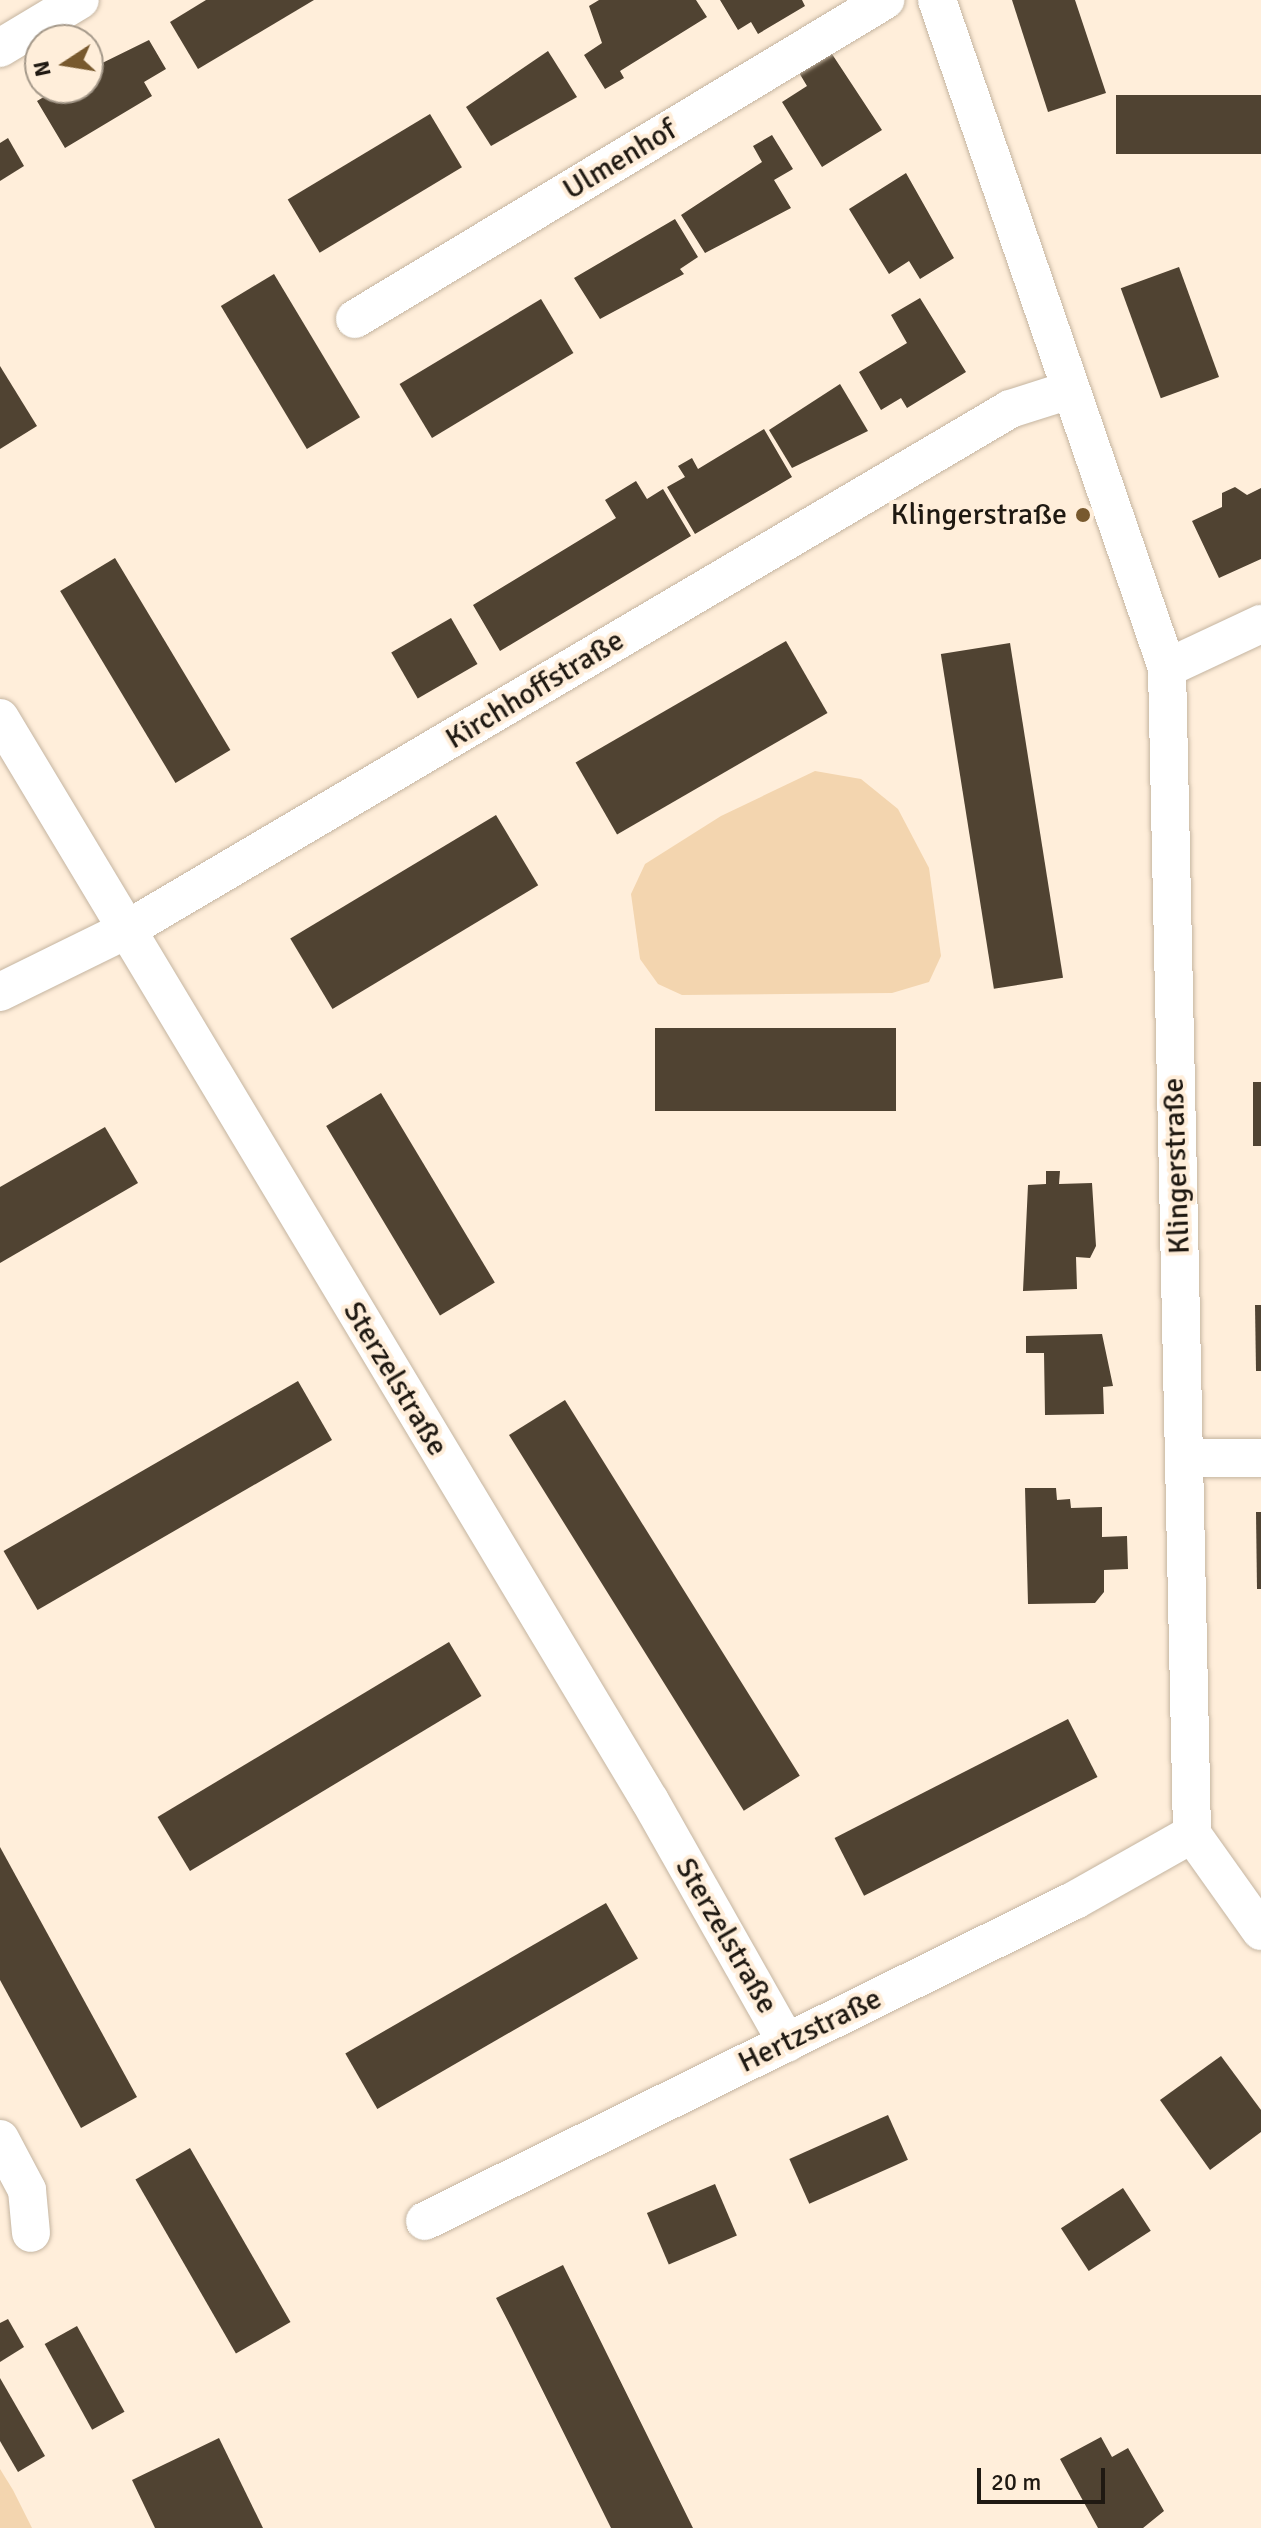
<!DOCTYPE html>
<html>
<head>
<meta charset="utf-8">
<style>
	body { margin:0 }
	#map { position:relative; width:1261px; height:2528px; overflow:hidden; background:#ffeeda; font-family:Signika,sans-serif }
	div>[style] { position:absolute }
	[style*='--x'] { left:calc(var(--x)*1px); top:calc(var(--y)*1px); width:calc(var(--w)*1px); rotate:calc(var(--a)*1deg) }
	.green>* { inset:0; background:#f3d5af }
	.building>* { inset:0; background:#504332; transform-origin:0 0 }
	.roads { filter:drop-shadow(0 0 2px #c5b5a1) drop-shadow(0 0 2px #c5b5a1) }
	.street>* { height:38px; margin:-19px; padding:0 19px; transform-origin:19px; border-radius:19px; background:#fff }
	.dots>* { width:22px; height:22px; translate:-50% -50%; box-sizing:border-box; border:4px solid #ffeeda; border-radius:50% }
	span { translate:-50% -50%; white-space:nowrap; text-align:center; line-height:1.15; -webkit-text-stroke:8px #ffeeda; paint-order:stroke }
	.street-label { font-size:30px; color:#1f1912 }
	.poi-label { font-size:30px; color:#1f1912 }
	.right { translate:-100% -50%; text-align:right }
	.north { position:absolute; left:24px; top:24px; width:80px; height:80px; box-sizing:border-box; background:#ffeeda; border:2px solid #a5998a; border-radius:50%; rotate:258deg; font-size:22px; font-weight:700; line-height:32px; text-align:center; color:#1f1912 }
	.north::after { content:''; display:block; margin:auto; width:28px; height:36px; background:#78592e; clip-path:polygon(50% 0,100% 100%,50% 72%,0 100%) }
	.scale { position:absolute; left:977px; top:2468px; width:128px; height:36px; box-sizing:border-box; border:4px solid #1f1912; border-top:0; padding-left:10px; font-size:24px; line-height:28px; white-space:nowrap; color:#1f1912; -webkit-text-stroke:6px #ffeeda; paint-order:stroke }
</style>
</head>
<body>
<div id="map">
	<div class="green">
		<i style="clip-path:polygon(815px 771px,861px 779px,898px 809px,929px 868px,941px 956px,929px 982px,892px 993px,682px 995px,658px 984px,640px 959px,631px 894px,645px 864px,721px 816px)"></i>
		<i style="clip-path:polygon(0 2469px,13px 2490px,32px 2528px,0 2528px)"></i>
	</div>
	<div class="building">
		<i style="clip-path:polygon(206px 0,314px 0,198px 69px,170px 22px)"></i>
		<i style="clip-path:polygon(599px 0,696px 0,707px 17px,620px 71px,624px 78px,605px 89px,584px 55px,602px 43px,589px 6px)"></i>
		<i style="clip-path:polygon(720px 0,802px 0,805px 6px,758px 34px,751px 22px,738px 30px)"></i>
		<i style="clip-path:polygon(1012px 0,1075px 0,1106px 93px,1048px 112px)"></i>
		<i style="clip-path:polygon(149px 40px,166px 69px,144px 82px,152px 96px,65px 148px,37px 101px,59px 88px,88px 88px,88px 70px)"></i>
		<i style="clip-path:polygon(548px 51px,577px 97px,491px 146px,466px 107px)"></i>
		<i style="clip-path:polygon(830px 51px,882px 130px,822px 167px,782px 102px,807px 86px,798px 71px)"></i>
		<i style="left:1261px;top:95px;width:59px;height:145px;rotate:90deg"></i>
		<i style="left:430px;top:114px;width:62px;height:166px;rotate:59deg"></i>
		<i style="clip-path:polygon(772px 135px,793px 169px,774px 180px,791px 208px,705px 253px,681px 215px,762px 162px,753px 146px)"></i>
		<i style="clip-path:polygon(8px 138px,24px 166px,0 181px,0 143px)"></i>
		<i style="clip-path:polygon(906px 173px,954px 258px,920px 279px,909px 261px,889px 274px,849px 209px)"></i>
		<i style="clip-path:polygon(675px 219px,698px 257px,680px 269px,684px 274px,600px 319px,574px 278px)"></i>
		<i style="left:1179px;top:267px;width:117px;height:62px;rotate:70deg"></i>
		<i style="left:274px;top:274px;width:167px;height:62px;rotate:59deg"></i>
		<i style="clip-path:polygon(920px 298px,966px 372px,907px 408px,901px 398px,881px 410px,859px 372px,907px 343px,891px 315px)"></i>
		<i style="left:541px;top:299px;width:63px;height:165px;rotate:59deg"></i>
		<i style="clip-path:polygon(0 366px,37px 426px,0 449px)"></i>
		<i style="clip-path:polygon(840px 384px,868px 431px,792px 468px,769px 430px)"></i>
		<i style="clip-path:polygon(764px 429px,792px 477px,695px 534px,667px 487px,685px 477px,678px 466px,692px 458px,698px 469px)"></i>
		<i style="clip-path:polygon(636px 481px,647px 499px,663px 489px,691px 536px,500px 651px,473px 605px,616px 518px,605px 500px)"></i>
		<i style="clip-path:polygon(1235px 487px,1247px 495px,1261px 488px,1261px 559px,1219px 578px,1192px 521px,1222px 507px,1222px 493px)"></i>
		<i style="left:115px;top:558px;width:224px;height:64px;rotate:59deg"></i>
		<i style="left:451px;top:618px;width:53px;height:69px;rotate:60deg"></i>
		<i style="left:786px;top:641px;width:83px;height:243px;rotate:60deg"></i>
		<i style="left:1010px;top:643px;width:339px;height:70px;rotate:81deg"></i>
		<i style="left:496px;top:815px;width:82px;height:240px;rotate:59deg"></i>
		<i style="left:655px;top:1028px;width:241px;height:83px"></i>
		<i style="left:1253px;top:1082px;width:8px;height:64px"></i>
		<i style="left:381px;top:1093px;width:221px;height:64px;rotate:59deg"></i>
		<i style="clip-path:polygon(105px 1127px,138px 1183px,0 1263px,0 1187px)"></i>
		<i style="clip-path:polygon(1046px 1171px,1060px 1171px,1059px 1184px,1092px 1183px,1096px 1246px,1090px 1258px,1076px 1257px,1077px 1289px,1023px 1291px,1028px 1185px,1046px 1184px)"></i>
		<i style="clip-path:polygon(1255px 1305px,1261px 1305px,1261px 1371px,1256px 1371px)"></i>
		<i style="clip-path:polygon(1102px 1334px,1113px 1386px,1103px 1387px,1104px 1414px,1045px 1415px,1044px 1353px,1026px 1353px,1026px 1336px)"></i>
		<i style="left:298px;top:1381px;width:68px;height:340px;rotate:60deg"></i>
		<i style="left:565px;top:1400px;width:443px;height:66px;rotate:58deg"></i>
		<i style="clip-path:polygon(1025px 1488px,1056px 1488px,1057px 1500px,1070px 1499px,1071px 1508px,1102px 1507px,1102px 1537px,1127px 1536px,1128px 1569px,1104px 1570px,1104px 1592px,1095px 1603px,1028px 1604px)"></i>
		<i style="clip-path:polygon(1256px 1512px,1261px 1512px,1261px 1589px,1257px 1589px)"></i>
		<i style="left:449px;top:1642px;width:63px;height:340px;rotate:59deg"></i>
		<i style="left:1068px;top:1719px;width:65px;height:262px;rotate:63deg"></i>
		<i style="clip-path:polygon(0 1847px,137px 2097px,81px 2128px,0 1980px)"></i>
		<i style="left:606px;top:1903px;width:64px;height:301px;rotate:60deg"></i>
		<i style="clip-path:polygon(1221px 2056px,1261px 2110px,1261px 2132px,1210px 2170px,1160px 2100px)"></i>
		<i style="left:888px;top:2115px;width:49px;height:108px;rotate:66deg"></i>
		<i style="left:190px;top:2148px;width:201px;height:63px;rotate:60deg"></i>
		<i style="left:715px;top:2184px;width:56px;height:74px;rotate:67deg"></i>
		<i style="left:1123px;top:2188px;width:51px;height:74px;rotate:57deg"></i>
		<i style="clip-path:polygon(563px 2265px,693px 2528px,611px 2528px,511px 2327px,496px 2298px)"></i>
		<i style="clip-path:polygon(8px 2319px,24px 2347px,0 2362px,0 2323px)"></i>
		<i style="left:77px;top:2326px;width:98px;height:37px;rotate:61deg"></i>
		<i style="clip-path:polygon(0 2378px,45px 2456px,18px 2472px,0 2441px)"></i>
		<i style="clip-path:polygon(1101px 2437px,1112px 2457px,1128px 2448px,1164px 2511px,1143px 2528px,1098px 2528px,1060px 2459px)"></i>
		<i style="clip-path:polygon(219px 2438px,263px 2528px,155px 2528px,132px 2480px)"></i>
	</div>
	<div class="roads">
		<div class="street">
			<i style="--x:937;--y:0;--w:706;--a:71"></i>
			<i style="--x:1167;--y:668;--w:1166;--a:88.77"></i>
			<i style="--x:1192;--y:1834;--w:119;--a:54.6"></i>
			<i style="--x:0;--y:48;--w:93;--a:-31"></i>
			<i style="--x:355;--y:319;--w:619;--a:-31.04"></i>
			<i style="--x:1167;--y:668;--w:104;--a:-25.1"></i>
			<i style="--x:0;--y:718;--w:1263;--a:59.03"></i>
			<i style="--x:650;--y:1801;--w:278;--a:60.5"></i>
			<i style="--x:0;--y:992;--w:140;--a:-26.2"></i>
			<i style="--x:126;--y:930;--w:1026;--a:-30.51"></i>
			<i style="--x:1010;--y:409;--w:63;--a:-17.6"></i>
			<i style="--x:1185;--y:1458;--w:76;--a:0"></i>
			<i style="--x:0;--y:2139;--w:58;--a:62.1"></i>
			<i style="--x:27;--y:2190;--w:43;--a:84.7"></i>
			<i style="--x:425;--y:2221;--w:725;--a:-26.28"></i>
			<i style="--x:1075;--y:1900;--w:134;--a:-29.4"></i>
		</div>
	</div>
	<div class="dots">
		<i style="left:1083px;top:515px;background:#78592e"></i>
	</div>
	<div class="street-label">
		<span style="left:620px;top:160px;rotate:-31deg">Ulmenhof</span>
		<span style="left:535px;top:690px;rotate:-31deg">Kirchhoffstraße</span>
		<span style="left:1177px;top:1166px;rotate:-92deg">Klingerstraße</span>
		<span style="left:395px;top:1379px;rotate:59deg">Sterzelstraße</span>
		<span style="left:726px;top:1936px;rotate:60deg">Sterzelstraße</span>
		<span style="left:810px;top:2031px;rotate:-26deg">Hertzstraße</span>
	</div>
	<div class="poi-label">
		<span class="right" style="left:1067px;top:515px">Klingerstraße</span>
	</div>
	<div class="north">N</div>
	<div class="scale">20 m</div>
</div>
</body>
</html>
